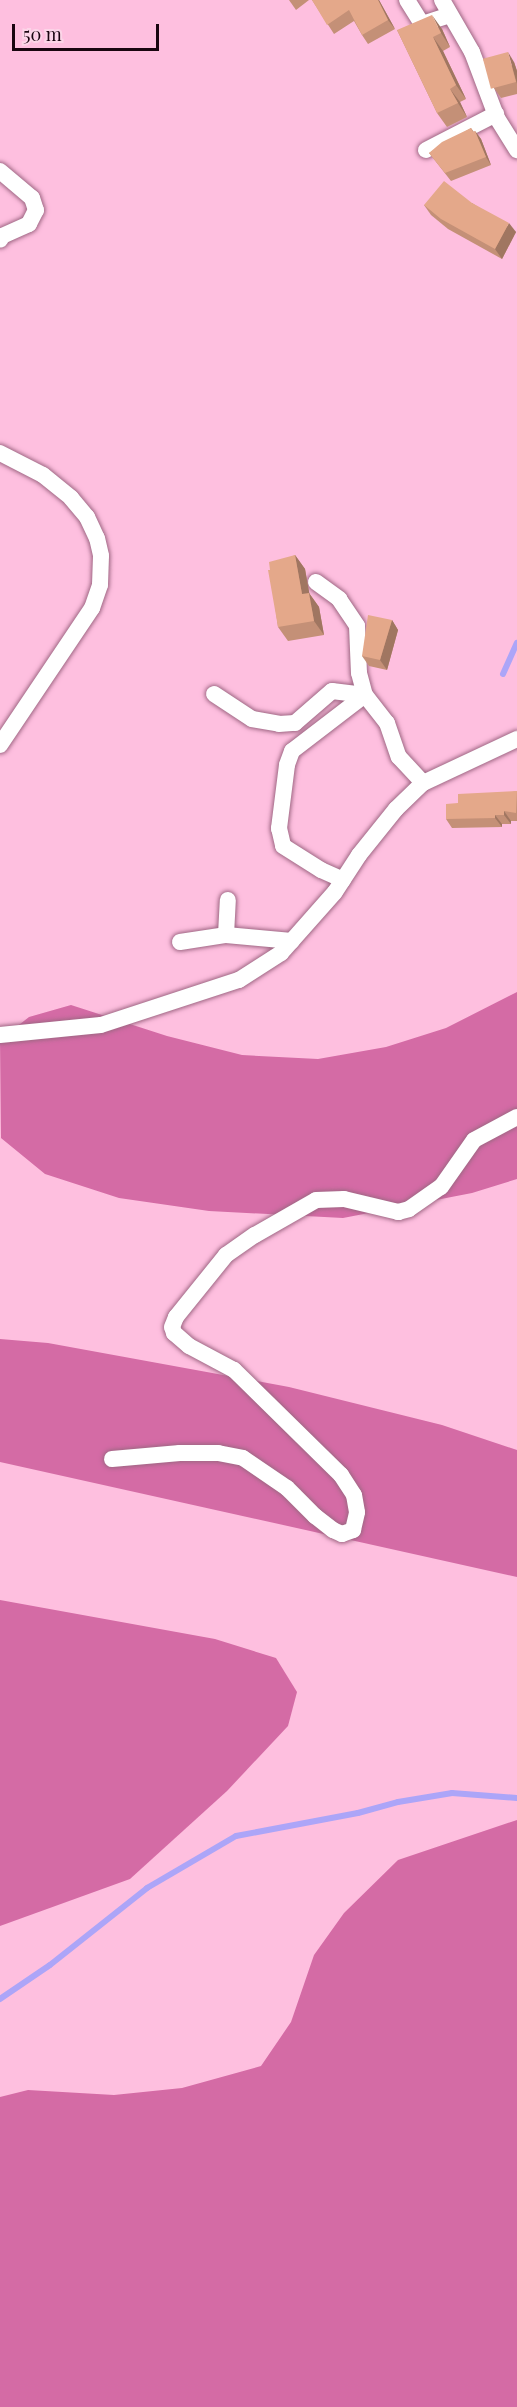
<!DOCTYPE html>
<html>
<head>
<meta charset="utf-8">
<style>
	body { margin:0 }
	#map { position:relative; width:517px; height:2407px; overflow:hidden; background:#febfdf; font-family:"Playfair Display",serif }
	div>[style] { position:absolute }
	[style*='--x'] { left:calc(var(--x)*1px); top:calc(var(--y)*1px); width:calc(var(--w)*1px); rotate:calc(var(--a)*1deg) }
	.forest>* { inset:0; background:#d46ba5 }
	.stream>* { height:6px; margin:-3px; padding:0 3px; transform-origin:3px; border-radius:3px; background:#aca5f8 }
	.roads { filter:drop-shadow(0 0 2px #9f6784) drop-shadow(0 0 2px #9f6784) }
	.minor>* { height:16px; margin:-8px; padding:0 8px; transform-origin:8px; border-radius:8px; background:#fff }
	.wall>* { inset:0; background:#c49077 }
	.shaded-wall>* { inset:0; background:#a07661 }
	.building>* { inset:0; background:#e4a88a; transform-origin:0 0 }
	span { translate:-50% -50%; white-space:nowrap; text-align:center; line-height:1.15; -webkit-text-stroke:4.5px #fcd5e8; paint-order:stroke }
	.scale { position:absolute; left:12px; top:24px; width:147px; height:27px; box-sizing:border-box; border:3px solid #190510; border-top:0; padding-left:8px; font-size:18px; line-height:21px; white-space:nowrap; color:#190510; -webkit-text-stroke:4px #fcd5e8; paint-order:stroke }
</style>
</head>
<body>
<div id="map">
	<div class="forest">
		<i style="clip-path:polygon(517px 992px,517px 1179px,472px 1193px,343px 1218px,209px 1211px,119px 1198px,45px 1174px,1px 1138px,0 1040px,29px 1017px,71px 1005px,167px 1036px,242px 1055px,318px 1059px,386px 1047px,446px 1028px)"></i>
		<i style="clip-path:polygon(0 1339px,48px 1343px,289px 1387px,442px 1425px,517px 1450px,517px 1577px,0 1462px)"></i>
		<i style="clip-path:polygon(0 1600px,215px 1639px,276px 1658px,297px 1692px,288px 1726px,227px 1791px,130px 1879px,0 1926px)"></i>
		<i style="clip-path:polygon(517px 1820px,517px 2407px,0 2407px,0 2097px,28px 2090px,114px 2095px,182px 2088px,261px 2066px,291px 2022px,314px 1955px,344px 1913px,398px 1860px)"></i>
	</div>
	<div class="stream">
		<i style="--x:503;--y:674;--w:34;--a:-66"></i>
		<i style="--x:0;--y:1999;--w:60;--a:-34.2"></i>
		<i style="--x:50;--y:1965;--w:124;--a:-38.4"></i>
		<i style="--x:147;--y:1888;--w:103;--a:-30.3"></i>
		<i style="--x:236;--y:1836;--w:124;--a:-10.7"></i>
		<i style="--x:358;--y:1813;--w:41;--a:-15.4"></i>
		<i style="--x:398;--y:1802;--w:55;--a:-9.5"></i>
		<i style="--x:452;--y:1793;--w:65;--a:4.4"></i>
	</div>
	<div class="roads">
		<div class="minor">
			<i style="--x:407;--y:0;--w:28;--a:58"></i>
			<i style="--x:422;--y:24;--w:29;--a:-18"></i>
			<i style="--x:442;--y:0;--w:60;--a:60"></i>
			<i style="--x:472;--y:52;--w:71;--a:69.3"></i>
			<i style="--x:497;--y:118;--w:38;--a:58"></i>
			<i style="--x:426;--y:150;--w:79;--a:-27.2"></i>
			<i style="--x:0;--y:171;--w:42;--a:40.2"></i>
			<i style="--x:32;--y:198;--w:13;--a:72"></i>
			<i style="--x:36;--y:210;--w:16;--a:117"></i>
			<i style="--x:29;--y:224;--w:30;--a:156"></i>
			<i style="--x:2;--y:236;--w:4;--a:117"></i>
			<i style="--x:0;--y:453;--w:48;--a:27.1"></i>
			<i style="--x:43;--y:475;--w:36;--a:39"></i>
			<i style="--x:71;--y:498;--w:25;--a:50"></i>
			<i style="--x:87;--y:517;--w:23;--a:65"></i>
			<i style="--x:97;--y:538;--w:18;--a:77"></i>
			<i style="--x:101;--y:556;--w:29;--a:92"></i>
			<i style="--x:100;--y:585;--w:24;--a:109"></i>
			<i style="--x:92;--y:608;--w:165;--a:123.9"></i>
			<i style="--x:316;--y:582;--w:29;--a:36"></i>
			<i style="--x:339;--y:599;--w:32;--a:56"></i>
			<i style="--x:357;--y:626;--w:47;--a:87.6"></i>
			<i style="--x:359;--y:673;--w:23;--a:75"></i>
			<i style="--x:365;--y:695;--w:92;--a:142.5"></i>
			<i style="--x:292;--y:751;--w:15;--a:110"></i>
			<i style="--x:287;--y:765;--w:64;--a:97.2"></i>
			<i style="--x:279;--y:828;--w:18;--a:77"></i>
			<i style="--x:283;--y:846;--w:45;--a:32.3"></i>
			<i style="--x:321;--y:870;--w:24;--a:24"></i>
			<i style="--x:214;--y:694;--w:45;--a:33.3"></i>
			<i style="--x:252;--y:719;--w:27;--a:10"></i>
			<i style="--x:279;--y:724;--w:16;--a:-4"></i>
			<i style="--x:295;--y:723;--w:49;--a:-40.9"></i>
			<i style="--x:332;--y:691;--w:33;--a:7"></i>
			<i style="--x:365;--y:695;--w:36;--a:52"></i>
			<i style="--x:387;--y:723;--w:36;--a:71"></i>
			<i style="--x:399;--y:757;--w:35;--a:47"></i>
			<i style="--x:226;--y:935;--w:35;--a:-87"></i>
			<i style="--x:180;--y:942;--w:47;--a:-8.7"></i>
			<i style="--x:226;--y:935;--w:66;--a:5.2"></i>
			<i style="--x:0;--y:1035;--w:101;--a:-5.7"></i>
			<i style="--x:101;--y:1025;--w:145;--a:-18.1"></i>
			<i style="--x:239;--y:980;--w:50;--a:-32.7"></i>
			<i style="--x:281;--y:953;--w:81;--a:-48.5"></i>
			<i style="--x:335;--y:892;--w:44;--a:-57"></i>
			<i style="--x:359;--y:855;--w:59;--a:-51.2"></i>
			<i style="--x:396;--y:809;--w:37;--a:-44"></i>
			<i style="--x:423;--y:783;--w:104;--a:-25.1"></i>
			<i style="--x:112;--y:1459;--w:68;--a:-5"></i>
			<i style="--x:180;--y:1453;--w:38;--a:0"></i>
			<i style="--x:218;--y:1453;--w:25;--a:11"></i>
			<i style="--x:243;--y:1458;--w:53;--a:34.3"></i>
			<i style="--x:287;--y:1488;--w:40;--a:45"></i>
			<i style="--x:315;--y:1516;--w:23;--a:38"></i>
			<i style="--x:333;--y:1530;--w:10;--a:24"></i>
			<i style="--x:342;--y:1534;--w:12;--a:-20"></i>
			<i style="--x:353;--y:1530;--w:18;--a:-77"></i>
			<i style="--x:357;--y:1512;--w:17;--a:-100"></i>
			<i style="--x:354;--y:1495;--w:24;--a:-123"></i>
			<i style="--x:341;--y:1475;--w:150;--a:-135.5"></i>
			<i style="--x:234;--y:1370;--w:51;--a:-151.9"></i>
			<i style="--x:189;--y:1346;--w:20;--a:-139"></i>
			<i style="--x:174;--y:1333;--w:6;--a:-108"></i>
			<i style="--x:172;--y:1327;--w:11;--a:-68"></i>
			<i style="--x:176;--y:1317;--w:80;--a:-51.1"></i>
			<i style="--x:226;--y:1255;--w:35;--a:-35"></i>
			<i style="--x:255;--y:1235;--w:70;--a:-29.8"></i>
			<i style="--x:316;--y:1200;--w:28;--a:-2"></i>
			<i style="--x:344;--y:1199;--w:56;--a:13.5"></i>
			<i style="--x:398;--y:1212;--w:11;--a:-15"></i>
			<i style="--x:409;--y:1209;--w:39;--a:-35"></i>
			<i style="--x:441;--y:1187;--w:57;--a:-54.9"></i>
			<i style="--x:474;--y:1140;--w:49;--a:-28.1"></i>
		</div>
	</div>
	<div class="wall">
		<i style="clip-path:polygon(289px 0,309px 0,296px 10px)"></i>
		<i style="clip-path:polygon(312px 0,379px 0,395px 29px,368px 44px,362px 35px,354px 21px,334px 34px)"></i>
		<i style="clip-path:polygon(442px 29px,450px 47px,443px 51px,466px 99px,460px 102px,467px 117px,447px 127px,437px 113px,397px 30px)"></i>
		<i style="clip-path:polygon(514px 62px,517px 71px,517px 94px,501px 98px,494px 88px)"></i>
		<i style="clip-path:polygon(471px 128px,474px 132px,475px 131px,481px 139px,491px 165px,451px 181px,429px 153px)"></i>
		<i style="clip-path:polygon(472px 203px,516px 232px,502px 259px,448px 229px,431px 215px,424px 205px)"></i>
		<i style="clip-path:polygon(295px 555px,305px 569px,309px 593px,319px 607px,324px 635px,288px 641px,278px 627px,270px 570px)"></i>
		<i style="clip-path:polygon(392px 620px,398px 630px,387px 670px,369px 666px,362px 656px)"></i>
		<i style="clip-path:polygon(517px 791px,517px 821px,511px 821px,511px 824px,502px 824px,502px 827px,452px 828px,446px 819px,458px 803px)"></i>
	</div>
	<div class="shaded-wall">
		<i style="clip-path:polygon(378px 0,379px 0,395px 29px,388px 20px)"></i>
		<i style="clip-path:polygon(432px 15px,442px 29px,450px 47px,441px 33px)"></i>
		<i style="clip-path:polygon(433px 37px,443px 51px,466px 99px,456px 85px)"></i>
		<i style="clip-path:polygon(508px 52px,514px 62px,517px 71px,517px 84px)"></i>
		<i style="clip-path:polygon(450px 89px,460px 102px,467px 117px,458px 103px)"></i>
		<i style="clip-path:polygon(475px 131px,481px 139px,491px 165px,486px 157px)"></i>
		<i style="clip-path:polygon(509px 223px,516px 232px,502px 259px,495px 249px)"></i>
		<i style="clip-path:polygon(295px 555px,305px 569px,312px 608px,302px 594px)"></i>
		<i style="clip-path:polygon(309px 593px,319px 607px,324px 635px,314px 621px)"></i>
		<i style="clip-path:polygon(392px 620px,398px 630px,387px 670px,380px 660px)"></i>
		<i style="clip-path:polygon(504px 811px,511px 821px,511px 824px,504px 815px)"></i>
		<i style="clip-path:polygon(495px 815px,502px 824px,502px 827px,495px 818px)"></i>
	</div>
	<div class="building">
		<i style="clip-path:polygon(312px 0,378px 0,388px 20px,362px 35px,349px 10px,327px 25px)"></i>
		<i style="clip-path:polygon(432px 15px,441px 33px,433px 37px,456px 85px,450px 89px,458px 103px,437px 113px,397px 30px)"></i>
		<i style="left:508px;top:52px;width:31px;height:26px;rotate:75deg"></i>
		<i style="clip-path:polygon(471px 128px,473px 132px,475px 131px,486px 157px,445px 173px,429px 153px,442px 142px)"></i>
		<i style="clip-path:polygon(444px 181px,472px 203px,509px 223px,495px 249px,441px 219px,424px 205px)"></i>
		<i style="clip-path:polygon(295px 555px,302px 594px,309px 593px,314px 621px,278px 627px,268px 570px,270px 570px,269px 562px)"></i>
		<i style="clip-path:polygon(368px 615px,392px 620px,380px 660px,362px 656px)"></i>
		<i style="clip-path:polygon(517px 791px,516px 813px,504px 811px,504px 815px,495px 815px,495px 818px,446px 819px,446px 804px,458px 803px,458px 794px)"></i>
	</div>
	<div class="scale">50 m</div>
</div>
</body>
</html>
